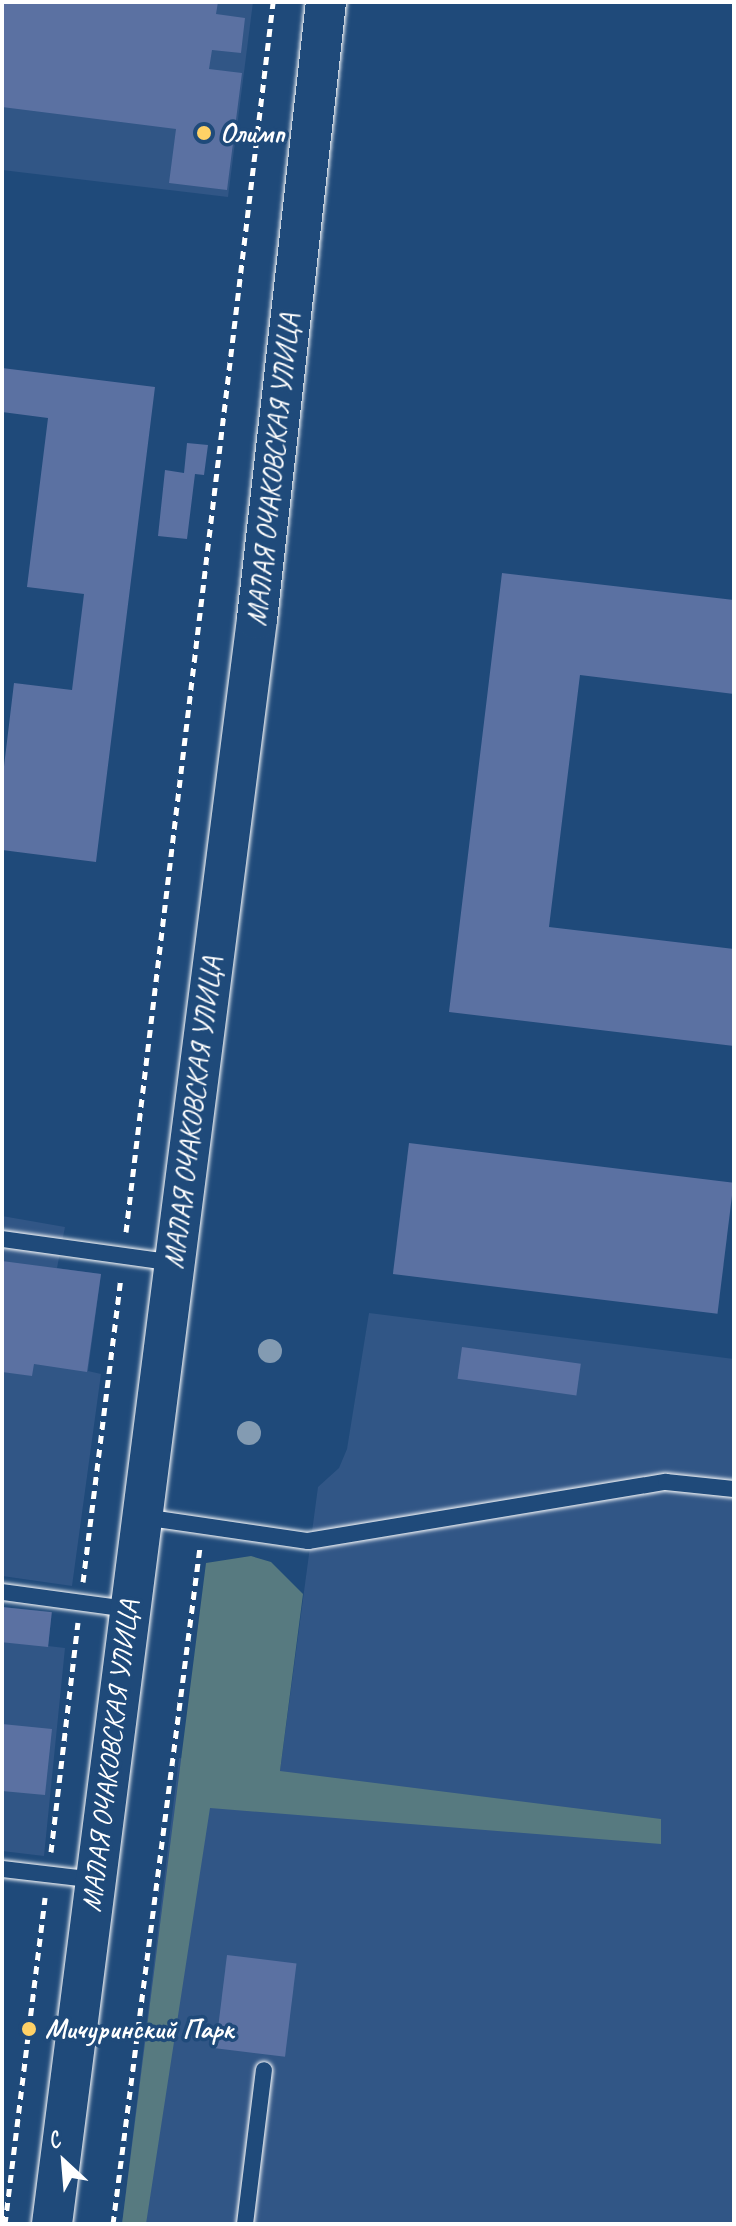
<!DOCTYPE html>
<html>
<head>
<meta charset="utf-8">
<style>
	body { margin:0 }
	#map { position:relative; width:736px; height:2226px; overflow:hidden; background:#1f4a7a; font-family:Caveat,sans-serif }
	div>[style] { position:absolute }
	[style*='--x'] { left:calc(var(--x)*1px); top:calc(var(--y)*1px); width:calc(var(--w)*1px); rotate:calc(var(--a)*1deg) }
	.built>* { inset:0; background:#315686 }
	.green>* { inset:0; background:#577a80 }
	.building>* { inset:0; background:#5b71a2; transform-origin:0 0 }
	.path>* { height:5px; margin-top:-2.5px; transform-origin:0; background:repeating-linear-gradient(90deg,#fff 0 8px,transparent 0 14px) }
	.roads { filter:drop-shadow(0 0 2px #fff) drop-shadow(0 0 2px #fff) }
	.service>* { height:16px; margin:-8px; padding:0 8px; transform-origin:8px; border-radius:8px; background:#1f4a7a }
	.tertiary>* { height:40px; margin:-20px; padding:0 20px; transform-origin:20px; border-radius:20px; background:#1f4a7a }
	.trees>* { width:24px; height:24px; margin:-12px; border-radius:50%; background:#839bb2 }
	.dots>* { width:22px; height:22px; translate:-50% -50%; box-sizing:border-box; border:4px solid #1f4a7a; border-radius:50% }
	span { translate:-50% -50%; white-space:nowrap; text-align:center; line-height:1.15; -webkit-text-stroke:7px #1f4a7a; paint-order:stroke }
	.poi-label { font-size:28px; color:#fff; font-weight:700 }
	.left { translate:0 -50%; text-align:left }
	.street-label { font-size:28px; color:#fff }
	.frame { position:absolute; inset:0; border:4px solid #fff; pointer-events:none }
	.north { position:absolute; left:24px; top:2122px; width:80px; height:80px; -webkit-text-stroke:6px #1f4a7a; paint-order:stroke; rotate:334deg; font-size:22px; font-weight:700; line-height:32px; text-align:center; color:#fff }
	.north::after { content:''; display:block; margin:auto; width:28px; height:36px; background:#fff; clip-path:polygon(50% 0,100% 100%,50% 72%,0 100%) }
</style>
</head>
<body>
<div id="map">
	<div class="built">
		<i style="clip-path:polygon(2px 2px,253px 2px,228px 197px,2px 170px)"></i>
		<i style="clip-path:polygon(2px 1216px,65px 1227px,57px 1268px,101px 1274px,88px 1371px,101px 1374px,72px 1586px,2px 1576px)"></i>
		<i style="clip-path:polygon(369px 1313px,734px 1359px,734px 2224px,122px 2224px,179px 1758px,280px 1771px,318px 1487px,339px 1468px,347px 1449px)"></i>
		<i style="clip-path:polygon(2px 1607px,52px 1612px,48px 1646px,65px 1648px,44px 1856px,2px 1851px)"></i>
	</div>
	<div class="green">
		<i style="clip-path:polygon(251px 1556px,271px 1562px,303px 1594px,280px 1771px,661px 1819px,661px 1844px,210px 1808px,146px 2224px,122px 2224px,206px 1563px)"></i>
	</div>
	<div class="building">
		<i style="clip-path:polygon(2px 2px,218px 2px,216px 14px,245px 18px,241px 53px,212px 50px,209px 69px,242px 73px,227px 190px,169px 183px,176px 129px,2px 107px)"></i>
		<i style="clip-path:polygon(2px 368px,155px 387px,96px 862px,2px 850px,2px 783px,14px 683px,72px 690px,84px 594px,27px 587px,48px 418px,2px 412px)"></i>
		<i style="clip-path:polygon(187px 443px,208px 445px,204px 475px,195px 474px,187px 539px,158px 536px,165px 470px,184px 473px)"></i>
		<i style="clip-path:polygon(502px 573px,734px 600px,734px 694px,580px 675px,549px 927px,734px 949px,734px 1046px,449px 1012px)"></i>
		<i style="left:409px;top:1143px;width:327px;height:132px;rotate:7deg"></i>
		<i style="clip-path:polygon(2px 1261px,101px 1274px,87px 1372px,34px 1364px,32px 1376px,2px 1372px)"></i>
		<i style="left:462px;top:1347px;width:120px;height:32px;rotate:8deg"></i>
		<i style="left:2px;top:1607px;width:50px;height:35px;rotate:6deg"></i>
		<i style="clip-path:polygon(2px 1724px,52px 1729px,45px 1795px,2px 1791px)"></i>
		<i style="left:227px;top:1955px;width:70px;height:94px;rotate:7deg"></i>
	</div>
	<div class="path">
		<i style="--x:126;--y:1232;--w:1239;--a:-83.18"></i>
		<i style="--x:83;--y:1582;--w:306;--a:-82.9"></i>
		<i style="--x:51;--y:1852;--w:231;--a:-83.3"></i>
		<i style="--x:5;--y:2224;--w:329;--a:-83"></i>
		<i style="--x:113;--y:2224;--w:683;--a:-82.68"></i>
	</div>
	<div class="roads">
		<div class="service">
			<i style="--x:2;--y:1239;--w:174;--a:7.9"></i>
			<i style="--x:143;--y:1517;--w:167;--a:8.3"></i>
			<i style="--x:308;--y:1541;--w:363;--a:-9.4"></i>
			<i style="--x:666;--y:1482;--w:68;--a:5.9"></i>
			<i style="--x:2;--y:1592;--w:127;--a:7.7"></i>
			<i style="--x:2;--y:1869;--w:94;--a:6.7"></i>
			<i style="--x:245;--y:2224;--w:155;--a:-83"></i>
		</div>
		<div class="tertiary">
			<i style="--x:52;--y:2224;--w:1618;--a:-82.72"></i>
			<i style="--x:257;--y:619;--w:621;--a:-83.62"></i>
		</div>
	</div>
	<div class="trees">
		<i style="left:270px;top:1351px"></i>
		<i style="left:249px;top:1433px"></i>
	</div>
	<div class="dots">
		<i style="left:204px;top:133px;background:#ffd166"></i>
		<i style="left:29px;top:2029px;background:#ffd166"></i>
	</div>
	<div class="poi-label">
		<span class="left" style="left:220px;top:133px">Олимп</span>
		<span class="left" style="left:45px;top:2029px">Мичуринский Парк</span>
	</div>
	<div class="street-label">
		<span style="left:273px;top:470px;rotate:-84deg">МАЛАЯ ОЧАКОВСКАЯ УЛИЦА</span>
		<span style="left:193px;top:1113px;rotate:-83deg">МАЛАЯ ОЧАКОВСКАЯ УЛИЦА</span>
		<span style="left:110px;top:1756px;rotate:-83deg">МАЛАЯ ОЧАКОВСКАЯ УЛИЦА</span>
	</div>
	<div class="frame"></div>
	<div class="north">С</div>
</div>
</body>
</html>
